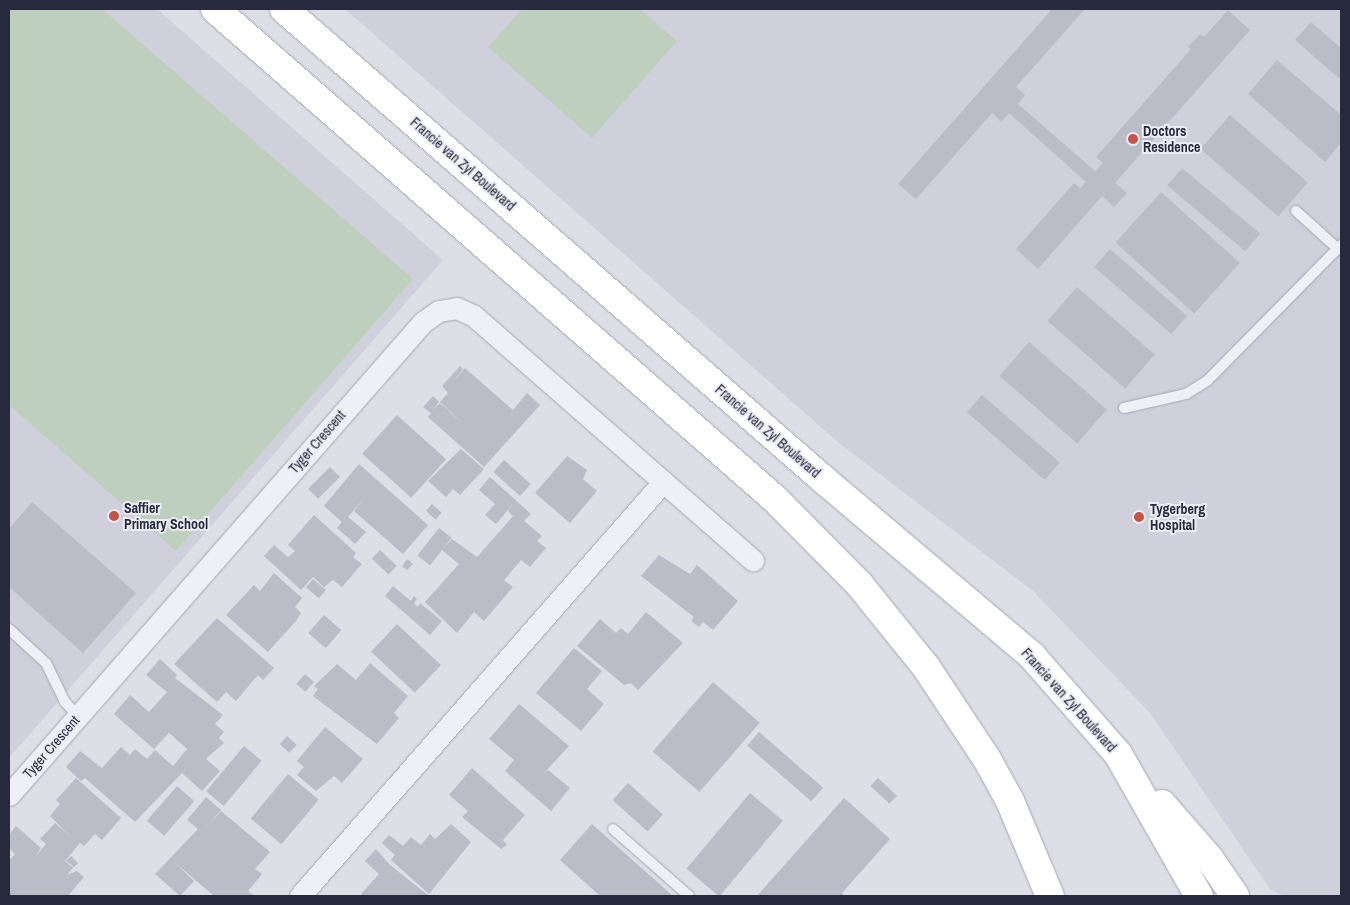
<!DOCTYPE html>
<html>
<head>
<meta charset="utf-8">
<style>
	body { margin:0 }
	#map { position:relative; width:1350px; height:905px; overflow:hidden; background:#dddee6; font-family:"Archivo Narrow",sans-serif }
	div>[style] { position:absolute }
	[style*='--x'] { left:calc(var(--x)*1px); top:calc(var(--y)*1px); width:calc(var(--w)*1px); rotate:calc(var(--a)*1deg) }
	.built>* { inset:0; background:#cfd0db }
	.green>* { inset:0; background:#becfbe }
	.building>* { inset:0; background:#babcc8; transform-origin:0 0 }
	.roads { filter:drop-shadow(0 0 1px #a6a8b3) drop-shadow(0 0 1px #a6a8b3) }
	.service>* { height:10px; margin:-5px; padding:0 5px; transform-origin:5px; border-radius:5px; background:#eff0f5 }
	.minor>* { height:21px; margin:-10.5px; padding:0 10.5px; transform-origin:10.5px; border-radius:10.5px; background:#eff0f5 }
	.secondary>* { height:28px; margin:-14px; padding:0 14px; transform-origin:14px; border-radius:14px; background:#fff }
	.dots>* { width:14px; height:14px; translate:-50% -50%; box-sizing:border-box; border:2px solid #ecedf4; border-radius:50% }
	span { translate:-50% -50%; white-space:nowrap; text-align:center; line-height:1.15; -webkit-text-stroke:4px #ecedf4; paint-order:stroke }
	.poi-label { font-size:14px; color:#27293c; font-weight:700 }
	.left { translate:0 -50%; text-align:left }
	.street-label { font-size:14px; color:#27293c }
	.frame { position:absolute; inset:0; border:10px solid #27293c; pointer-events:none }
</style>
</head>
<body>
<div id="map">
	<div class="built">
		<i style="clip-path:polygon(9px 9px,157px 9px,443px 260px,9px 758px)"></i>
		<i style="clip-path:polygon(345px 9px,1341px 9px,1341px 896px,1284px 896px,1270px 889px,1150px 713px,1033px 591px,839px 443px)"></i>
	</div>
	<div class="green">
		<i style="clip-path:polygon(9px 9px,102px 9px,413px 279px,176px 551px,9px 405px)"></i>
		<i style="clip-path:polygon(522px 9px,640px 9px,677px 41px,592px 138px,488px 47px)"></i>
	</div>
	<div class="building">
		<i style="clip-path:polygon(1052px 9px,1085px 9px,1016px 87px,1025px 95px,1018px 104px,1095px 171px,1103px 163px,1096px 157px,1191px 49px,1188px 47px,1200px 34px,1204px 37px,1228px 10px,1250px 30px,1115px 183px,1127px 193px,1114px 207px,1102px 196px,1038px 269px,1016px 249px,1074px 183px,1080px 188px,1086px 182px,1009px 113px,1001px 122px,992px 113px,916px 199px,898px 184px)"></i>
		<i style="clip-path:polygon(1311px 22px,1341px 48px,1341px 80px,1295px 40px)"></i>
		<i style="clip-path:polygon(1277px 60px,1341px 115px,1341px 143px,1325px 162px,1248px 94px)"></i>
		<i style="left:1230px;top:115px;width:103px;height:45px;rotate:41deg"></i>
		<i style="left:1182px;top:168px;width:102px;height:23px;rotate:40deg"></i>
		<i style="left:1161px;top:192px;width:106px;height:68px;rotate:42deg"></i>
		<i style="left:1110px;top:249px;width:102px;height:24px;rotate:41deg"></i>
		<i style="left:1077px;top:287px;width:103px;height:45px;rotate:41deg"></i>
		<i style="left:1029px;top:342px;width:103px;height:45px;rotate:41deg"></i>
		<i style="clip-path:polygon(460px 366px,463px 369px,453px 382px,465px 368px,513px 410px,527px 393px,540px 405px,484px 467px,428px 417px,431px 413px,423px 407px,433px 396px,439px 402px,433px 410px,440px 403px,467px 427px,440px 402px,448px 393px,442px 386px)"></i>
		<i style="left:982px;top:395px;width:103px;height:23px;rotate:41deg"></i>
		<i style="left:397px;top:415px;width:66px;height:52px;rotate:42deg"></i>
		<i style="clip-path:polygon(461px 449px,484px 469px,460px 495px,453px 489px,446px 497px,428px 481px)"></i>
		<i style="clip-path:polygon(567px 456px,587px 470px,583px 479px,597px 491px,570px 523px,535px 493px)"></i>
		<i style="left:504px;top:460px;width:36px;height:16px;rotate:42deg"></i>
		<i style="clip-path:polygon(359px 464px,428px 525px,403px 554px,354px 511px,365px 497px,348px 517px,366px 532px,355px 544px,337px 528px,342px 522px,324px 506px)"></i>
		<i style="left:330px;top:467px;width:14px;height:31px;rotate:45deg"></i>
		<i style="clip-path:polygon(490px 477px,531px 514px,524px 521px,542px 536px,537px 541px,546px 548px,530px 567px,521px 560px,504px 580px,513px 587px,484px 621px,474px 612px,457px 633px,425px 602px,459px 564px,442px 550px,452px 539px,477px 557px,516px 513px,513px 516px,508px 511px,513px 504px,496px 524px,485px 515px,495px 504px,479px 490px)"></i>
		<i style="clip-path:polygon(32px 502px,136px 593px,83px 653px,9px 587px,9px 529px)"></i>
		<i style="left:432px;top:504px;width:13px;height:9px;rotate:42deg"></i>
		<i style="clip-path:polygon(314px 515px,356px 553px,353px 557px,362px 564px,342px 587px,333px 580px,324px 587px,313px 577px,301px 590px,264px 556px,274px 545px,288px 557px,295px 551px,288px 545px)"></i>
		<i style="left:439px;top:528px;width:16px;height:35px;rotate:38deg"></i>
		<i style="left:380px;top:550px;width:23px;height:12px;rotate:43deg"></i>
		<i style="clip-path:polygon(659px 555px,690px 574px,697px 565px,738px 601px,713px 630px,703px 622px,699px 627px,691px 621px,694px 617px,641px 576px)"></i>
		<i style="clip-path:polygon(407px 559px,413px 564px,407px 570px,402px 566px)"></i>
		<i style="clip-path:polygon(274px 573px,302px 598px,295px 607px,301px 613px,296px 621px,268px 652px,226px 615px,254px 585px,260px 591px)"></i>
		<i style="left:313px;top:579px;width:17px;height:11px;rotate:40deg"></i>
		<i style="clip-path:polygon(393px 586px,411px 601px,414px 596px,417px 599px,414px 603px,418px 607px,420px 603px,442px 621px,430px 635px,385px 596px)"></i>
		<i style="clip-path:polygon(646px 612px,683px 643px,638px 690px,631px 683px,624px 685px,577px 646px,600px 619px,616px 633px,621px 628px,628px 634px)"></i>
		<i style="left:324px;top:615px;width:23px;height:24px;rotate:41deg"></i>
		<i style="clip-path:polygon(217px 618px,274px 668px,263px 680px,258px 675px,236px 701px,226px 692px,217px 702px,174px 664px)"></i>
		<i style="left:397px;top:624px;width:60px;height:38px;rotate:43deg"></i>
		<i style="clip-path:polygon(574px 648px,602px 671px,587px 689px,604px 704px,581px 731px,536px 693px)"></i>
		<i style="clip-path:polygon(160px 659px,177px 675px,175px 678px,223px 715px,215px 724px,224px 732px,219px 738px,224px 743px,201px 763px,206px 759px,220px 771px,202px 791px,182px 773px,135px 822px,85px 778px,81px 781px,66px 767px,80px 751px,102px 768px,121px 747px,130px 755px,135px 749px,147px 759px,155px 750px,173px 766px,187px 749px,169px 733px,154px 749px,114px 714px,130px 695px,149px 712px,167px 692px,146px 675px)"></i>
		<i style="clip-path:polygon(370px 663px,408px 696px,394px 713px,399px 718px,377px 744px,313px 696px,318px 689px,314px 686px,337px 664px,356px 680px)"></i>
		<i style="left:305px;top:674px;width:12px;height:13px;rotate:42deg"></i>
		<i style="left:713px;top:682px;width:62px;height:92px;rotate:41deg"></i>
		<i style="clip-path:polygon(519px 704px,569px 746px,543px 774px,548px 770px,570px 788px,551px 811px,505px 771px,514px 760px,519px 764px,489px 739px)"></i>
		<i style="clip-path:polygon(325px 727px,363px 759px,342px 783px,334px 776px,316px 791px,297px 775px,304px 767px,297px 761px)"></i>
		<i style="left:759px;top:732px;width:85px;height:18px;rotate:41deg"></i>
		<i style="left:287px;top:736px;width:13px;height:11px;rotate:42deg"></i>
		<i style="left:244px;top:746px;width:23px;height:59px;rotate:40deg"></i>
		<i style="clip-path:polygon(472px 768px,525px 815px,503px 840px,507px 845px,501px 849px,462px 817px,468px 811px,449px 795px)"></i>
		<i style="left:288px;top:774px;width:40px;height:58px;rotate:40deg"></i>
		<i style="clip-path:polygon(76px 778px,121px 818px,102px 840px,95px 834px,84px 846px,80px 843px,65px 861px,73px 868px,67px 875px,77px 871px,84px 877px,68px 896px,9px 896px,9px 861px,15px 854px,9px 848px,9px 835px,16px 826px,41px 848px,36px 856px,46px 844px,40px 839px,55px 823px,70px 836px,50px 816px,60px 804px,56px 800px)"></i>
		<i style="left:878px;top:778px;width:26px;height:11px;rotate:43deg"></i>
		<i style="left:628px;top:783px;width:47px;height:23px;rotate:42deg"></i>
		<i style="left:177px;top:786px;width:23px;height:46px;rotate:41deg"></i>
		<i style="left:750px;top:793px;width:43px;height:99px;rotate:40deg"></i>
		<i style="clip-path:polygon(206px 797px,221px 810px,201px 832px,221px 811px,270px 852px,255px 869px,262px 874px,248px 891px,254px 896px,214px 896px,173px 861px,194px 881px,180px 896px,155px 874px,198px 829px,187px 820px)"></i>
		<i style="clip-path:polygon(844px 798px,890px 839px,842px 893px,845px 896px,757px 896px)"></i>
		<i style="clip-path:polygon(451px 824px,471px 842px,429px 894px,391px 860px,395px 855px,382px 843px,389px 835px,403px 846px,411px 837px,421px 845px,430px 834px,435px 839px)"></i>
		<i style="clip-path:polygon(592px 824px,673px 896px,600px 896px,560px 860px)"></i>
		<i style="clip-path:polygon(376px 849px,390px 865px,429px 896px,363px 896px,361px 894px,379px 874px,365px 861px)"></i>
		<i style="clip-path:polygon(71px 856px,78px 863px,74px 867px,66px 861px)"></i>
	</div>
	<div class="roads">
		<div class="service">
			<i style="--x:1296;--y:211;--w:57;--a:42.1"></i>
			<i style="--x:1124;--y:408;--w:64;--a:-12.7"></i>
			<i style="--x:1186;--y:394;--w:26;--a:-32"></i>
			<i style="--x:1208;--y:380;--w:190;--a:-45.4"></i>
			<i style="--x:9;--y:629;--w:50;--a:42.6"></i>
			<i style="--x:46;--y:663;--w:43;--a:64"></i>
			<i style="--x:65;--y:702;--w:19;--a:47"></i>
			<i style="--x:613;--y:829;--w:101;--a:41.4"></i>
		</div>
		<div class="minor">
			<i style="--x:9;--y:795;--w:629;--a:-48.81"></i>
			<i style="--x:423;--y:322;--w:19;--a:-35"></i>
			<i style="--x:439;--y:311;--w:18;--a:-9"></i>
			<i style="--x:457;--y:308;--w:19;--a:25"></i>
			<i style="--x:474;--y:316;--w:371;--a:41.2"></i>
			<i style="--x:300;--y:896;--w:551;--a:-48.76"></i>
		</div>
		<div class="secondary">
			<i style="--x:215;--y:9;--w:744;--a:41.19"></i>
			<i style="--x:775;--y:499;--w:120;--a:45.3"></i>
			<i style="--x:859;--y:584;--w:107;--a:51.1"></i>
			<i style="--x:926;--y:667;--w:110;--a:56.5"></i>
			<i style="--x:987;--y:759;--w:48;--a:61.3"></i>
			<i style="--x:1010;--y:801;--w:103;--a:67.2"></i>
			<i style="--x:284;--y:9;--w:717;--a:41.1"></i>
			<i style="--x:824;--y:480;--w:272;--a:40.2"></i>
			<i style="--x:1032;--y:656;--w:130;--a:48.7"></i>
			<i style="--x:1118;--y:754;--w:163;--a:60.3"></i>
			<i style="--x:1162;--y:804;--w:72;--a:49"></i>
			<i style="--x:1209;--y:858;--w:46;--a:55.6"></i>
		</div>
	</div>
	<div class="dots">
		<i style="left:1133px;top:139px;background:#c75346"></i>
		<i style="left:114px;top:516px;background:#c75346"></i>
		<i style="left:1139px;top:517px;background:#c75346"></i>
	</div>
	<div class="poi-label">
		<span class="left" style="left:1143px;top:139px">Doctors<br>Residence</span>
		<span class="left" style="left:124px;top:516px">Saffier<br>Primary School</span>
		<span class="left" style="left:1150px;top:517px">Tygerberg<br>Hospital</span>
	</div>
	<div class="street-label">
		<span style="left:463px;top:164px;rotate:41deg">Francie van Zyl Boulevard</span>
		<span style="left:768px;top:431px;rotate:41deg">Francie van Zyl Boulevard</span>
		<span style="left:317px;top:442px;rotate:-49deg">Tyger Crescent</span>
		<span style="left:1069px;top:700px;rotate:48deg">Francie van Zyl Boulevard</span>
		<span style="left:51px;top:747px;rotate:-49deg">Tyger Crescent</span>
	</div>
	<div class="frame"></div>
</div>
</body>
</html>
